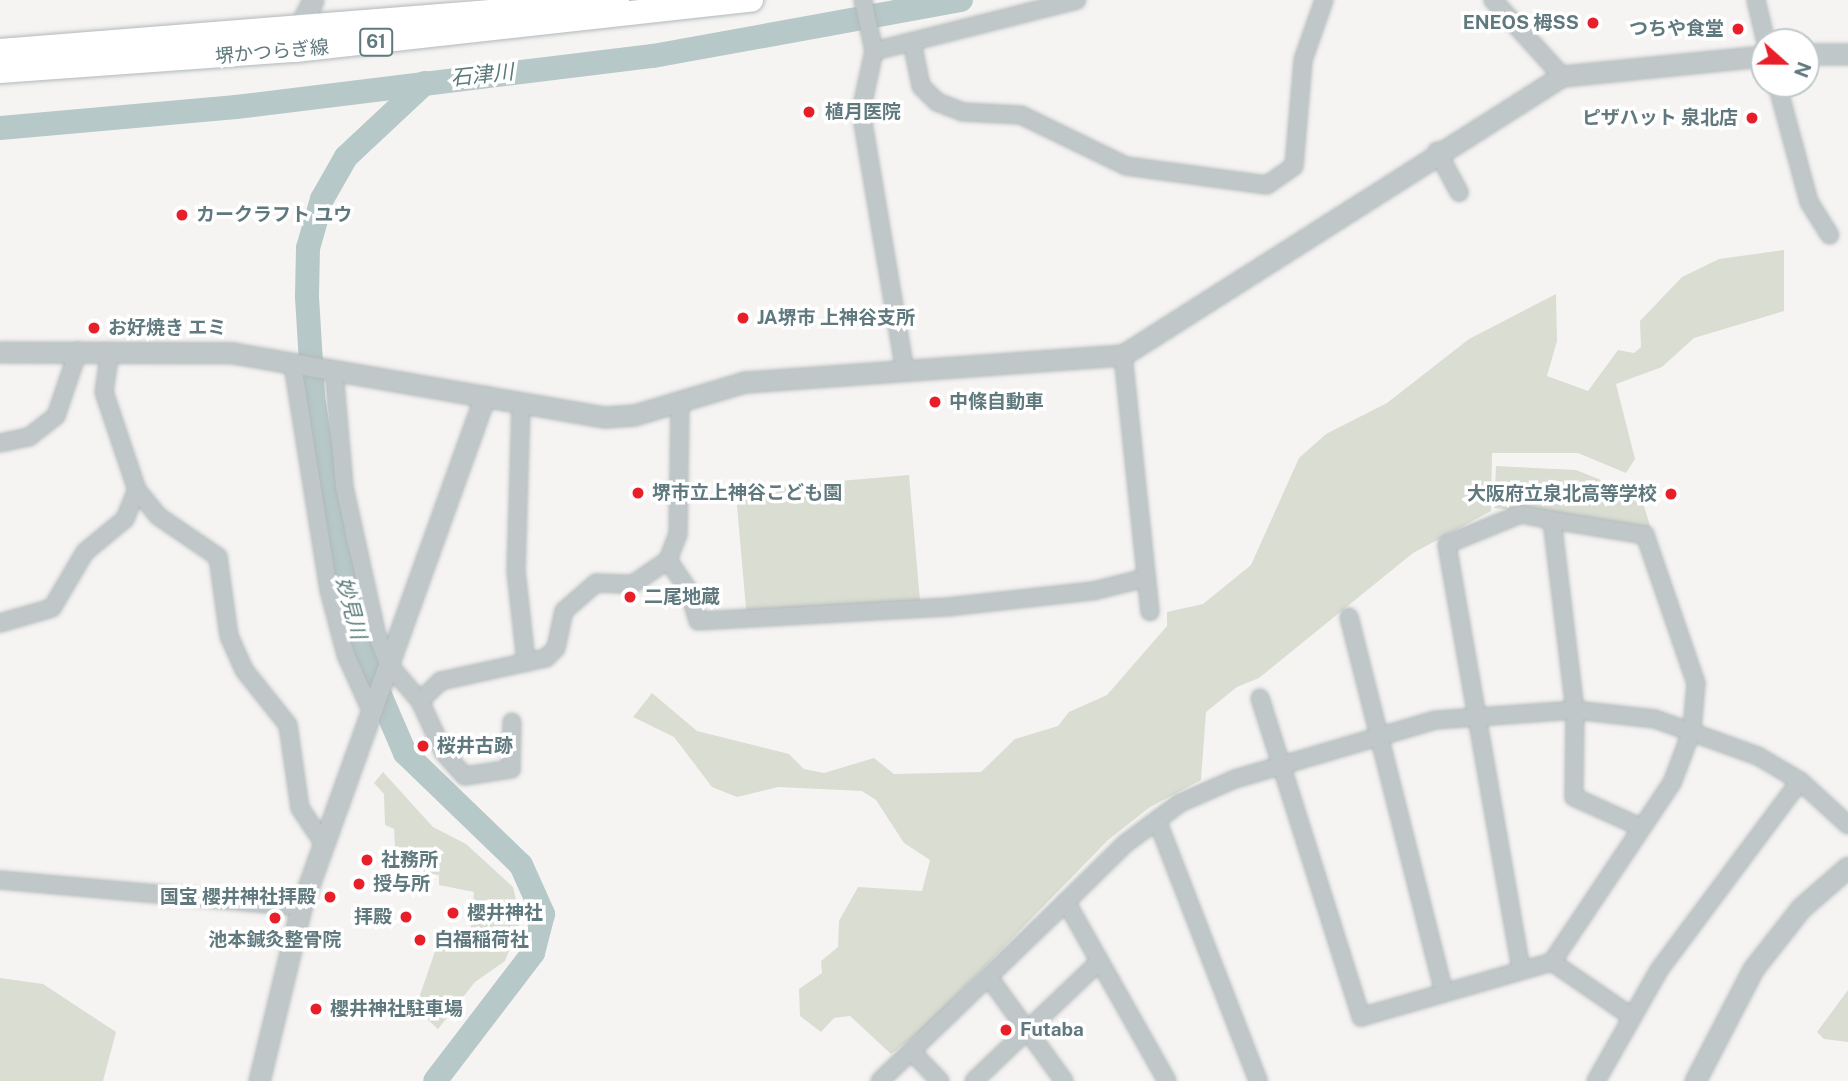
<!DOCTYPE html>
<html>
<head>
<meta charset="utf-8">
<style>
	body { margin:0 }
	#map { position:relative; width:1848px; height:1081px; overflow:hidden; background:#f6f4f2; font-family:"Public Sans","Noto Sans JP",sans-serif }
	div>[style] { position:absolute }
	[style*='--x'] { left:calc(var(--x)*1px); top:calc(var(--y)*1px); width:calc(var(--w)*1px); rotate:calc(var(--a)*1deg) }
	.green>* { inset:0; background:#daddd2; transform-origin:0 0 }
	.river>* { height:24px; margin:-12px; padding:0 12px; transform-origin:12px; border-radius:12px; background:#b6c8c7 }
	.roads { filter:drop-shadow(0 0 2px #b1b9bb) drop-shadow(0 0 2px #b1b9bb) }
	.minor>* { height:16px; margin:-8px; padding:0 8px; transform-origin:8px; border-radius:8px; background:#c0c7c8 }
	.tertiary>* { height:19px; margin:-9.5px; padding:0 9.5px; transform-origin:9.5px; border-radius:9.5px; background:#c0c7c8 }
	.primary>* { height:24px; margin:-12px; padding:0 12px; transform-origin:12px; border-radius:12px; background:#fff }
	.dots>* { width:19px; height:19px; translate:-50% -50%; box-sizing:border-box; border:4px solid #fff; border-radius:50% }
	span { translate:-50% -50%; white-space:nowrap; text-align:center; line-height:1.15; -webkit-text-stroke:7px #fff; paint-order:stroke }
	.shield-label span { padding:2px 5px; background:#fff; border:2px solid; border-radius:5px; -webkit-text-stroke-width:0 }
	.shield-label { font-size:18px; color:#5f797e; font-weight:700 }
	.poi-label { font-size:19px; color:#5f797e; font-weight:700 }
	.right { translate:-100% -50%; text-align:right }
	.left { translate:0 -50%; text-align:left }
	.street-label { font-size:19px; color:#5f797e }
	.water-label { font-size:21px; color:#5a7a79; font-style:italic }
	.north { position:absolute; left:1750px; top:28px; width:70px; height:70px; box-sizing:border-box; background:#fff; border:2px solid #bfc9cb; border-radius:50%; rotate:111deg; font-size:19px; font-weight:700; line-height:28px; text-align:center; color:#5f797e }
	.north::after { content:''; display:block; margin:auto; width:24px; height:32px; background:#e81f28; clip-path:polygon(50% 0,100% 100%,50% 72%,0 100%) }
</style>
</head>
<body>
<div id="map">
	<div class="green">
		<i style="clip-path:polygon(1784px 250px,1784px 311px,1694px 338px,1662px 367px,1616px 384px,1635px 459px,1626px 473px,1578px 453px,1492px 453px,1491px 511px,1413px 553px,1259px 678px,1237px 687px,1206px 712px,1201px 780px,1150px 807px,1108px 840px,924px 1029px,891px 1054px,850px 1016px,834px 1018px,821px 1032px,800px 1016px,799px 989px,822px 973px,821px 961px,838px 947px,839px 921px,858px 887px,922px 891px,930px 860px,904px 843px,876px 800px,862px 791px,778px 787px,737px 797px,712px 787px,674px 737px,633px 717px,652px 693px,697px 731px,789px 754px,804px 769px,824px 773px,874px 758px,894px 774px,981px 772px,1015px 739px,1058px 726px,1069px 712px,1107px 695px,1167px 626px,1167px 612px,1203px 604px,1251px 565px,1299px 458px,1326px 434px,1387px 403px,1469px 339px,1556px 294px,1557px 341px,1547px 376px,1588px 391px,1618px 350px,1634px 353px,1641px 347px,1640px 321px,1682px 277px,1719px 259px)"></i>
		<i style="clip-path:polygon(1496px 466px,1576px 470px,1641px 496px,1651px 529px,1494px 508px)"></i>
		<i style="left:909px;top:475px;width:129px;height:174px;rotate:85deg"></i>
		<i style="clip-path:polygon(383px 772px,433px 827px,466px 844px,513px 887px,521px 920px,505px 961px,475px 982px,438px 1029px,416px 1009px,420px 995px,440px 937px,470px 937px,474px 892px,439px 885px,439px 875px,405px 870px,406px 850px,395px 848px,394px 829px,385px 825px,384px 794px,374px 783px)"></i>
		<i style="clip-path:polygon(0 978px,43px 984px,116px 1032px,103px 1081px,0 1081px)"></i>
		<i style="clip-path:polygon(1848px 990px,1848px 1042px,1824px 1039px,1817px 1032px)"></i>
	</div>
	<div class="river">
		<i style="--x:425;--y:83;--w:108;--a:136.9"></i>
		<i style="--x:346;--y:157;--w:48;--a:119.7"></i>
		<i style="--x:322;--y:199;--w:51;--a:105.9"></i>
		<i style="--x:308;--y:248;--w:49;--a:91.2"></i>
		<i style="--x:307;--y:297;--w:99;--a:86.5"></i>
		<i style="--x:313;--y:396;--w:148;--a:81.4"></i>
		<i style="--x:335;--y:542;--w:137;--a:74.7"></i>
		<i style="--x:371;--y:674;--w:86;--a:66.7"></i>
		<i style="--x:405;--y:753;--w:161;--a:44"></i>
		<i style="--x:521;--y:865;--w:54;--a:65.8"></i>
		<i style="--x:543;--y:914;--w:40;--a:104.4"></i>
		<i style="--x:533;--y:953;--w:161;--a:127.4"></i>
		<i style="--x:0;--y:128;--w:237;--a:-5.1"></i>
		<i style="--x:236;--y:107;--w:420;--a:-7"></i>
		<i style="--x:653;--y:56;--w:313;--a:-10.3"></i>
	</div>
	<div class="roads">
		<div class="minor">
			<i style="--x:863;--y:0;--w:52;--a:77.8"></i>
			<i style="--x:874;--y:51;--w:61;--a:102.2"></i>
			<i style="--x:861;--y:111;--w:264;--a:80.4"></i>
			<i style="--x:1493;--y:0;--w:103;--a:47.8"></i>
			<i style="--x:1756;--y:0;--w:43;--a:76.6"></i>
			<i style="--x:912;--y:42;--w:45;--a:78.4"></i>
			<i style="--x:921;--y:86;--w:23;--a:45"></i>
			<i style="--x:937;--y:102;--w:28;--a:21"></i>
			<i style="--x:963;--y:112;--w:58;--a:3"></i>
			<i style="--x:1021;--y:115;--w:117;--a:25.9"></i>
			<i style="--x:1126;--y:166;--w:142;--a:7.7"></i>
			<i style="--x:1267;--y:185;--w:33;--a:-35"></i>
			<i style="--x:1294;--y:166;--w:106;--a:-85.1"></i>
			<i style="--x:1303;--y:60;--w:64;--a:-70.7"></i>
			<i style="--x:874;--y:51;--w:209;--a:-14.1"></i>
			<i style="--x:1777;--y:84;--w:122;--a:74.8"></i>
			<i style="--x:1809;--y:202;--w:39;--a:58"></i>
			<i style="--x:1437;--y:151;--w:47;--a:61.8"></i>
			<i style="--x:110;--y:351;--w:41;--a:98.3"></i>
			<i style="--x:104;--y:392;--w:103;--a:71.4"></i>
			<i style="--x:137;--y:490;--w:33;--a:51"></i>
			<i style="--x:158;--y:516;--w:73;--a:34.3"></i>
			<i style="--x:218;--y:557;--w:80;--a:82.1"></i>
			<i style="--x:229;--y:636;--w:37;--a:66"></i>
			<i style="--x:244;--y:670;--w:70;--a:51.3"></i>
			<i style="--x:288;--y:725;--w:84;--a:81.8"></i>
			<i style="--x:300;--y:808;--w:43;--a:56.3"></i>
			<i style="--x:1123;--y:355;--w:258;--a:84"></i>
			<i style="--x:293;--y:365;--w:228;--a:80.9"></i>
			<i style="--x:329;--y:590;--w:67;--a:75.3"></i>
			<i style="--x:346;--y:655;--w:60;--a:65.6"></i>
			<i style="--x:334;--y:372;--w:115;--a:85"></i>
			<i style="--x:344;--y:487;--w:153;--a:77.5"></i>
			<i style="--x:377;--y:636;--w:31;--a:68"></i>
			<i style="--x:389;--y:665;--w:48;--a:49.3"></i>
			<i style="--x:420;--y:701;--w:29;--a:-44"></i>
			<i style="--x:441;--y:681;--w:107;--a:-12.4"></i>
			<i style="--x:546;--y:658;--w:14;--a:-45"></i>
			<i style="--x:556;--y:648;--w:38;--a:-78"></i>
			<i style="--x:564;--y:611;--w:43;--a:-41.2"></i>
			<i style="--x:596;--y:583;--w:37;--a:2"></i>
			<i style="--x:633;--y:584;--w:42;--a:-34.4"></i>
			<i style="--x:668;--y:560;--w:28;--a:-69"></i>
			<i style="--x:678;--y:534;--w:131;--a:-89.1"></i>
			<i style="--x:521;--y:403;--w:168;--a:91.7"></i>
			<i style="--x:516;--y:571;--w:92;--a:83.7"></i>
			<i style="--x:0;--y:443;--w:30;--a:-12"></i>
			<i style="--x:29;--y:437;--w:34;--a:-38"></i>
			<i style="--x:56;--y:416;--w:69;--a:-71.3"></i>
			<i style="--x:668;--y:560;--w:37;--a:56"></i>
			<i style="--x:689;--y:591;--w:31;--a:73"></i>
			<i style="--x:698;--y:621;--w:249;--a:-3.2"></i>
			<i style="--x:947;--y:607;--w:147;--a:-6.3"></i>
			<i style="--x:1093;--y:591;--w:54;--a:-14"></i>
			<i style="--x:1349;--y:617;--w:384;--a:75.8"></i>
			<i style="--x:0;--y:623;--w:54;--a:-16.1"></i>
			<i style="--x:52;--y:608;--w:65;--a:-59.5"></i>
			<i style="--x:85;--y:552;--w:52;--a:-39.5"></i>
			<i style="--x:125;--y:519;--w:31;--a:-68"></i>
			<i style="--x:1260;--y:698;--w:335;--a:72.4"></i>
			<i style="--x:1361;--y:1017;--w:199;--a:-16.1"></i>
			<i style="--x:1552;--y:962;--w:93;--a:34.5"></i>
			<i style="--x:420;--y:701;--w:57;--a:65.2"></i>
			<i style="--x:444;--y:753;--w:31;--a:48"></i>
			<i style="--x:465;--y:776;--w:47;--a:-8.7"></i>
			<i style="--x:511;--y:769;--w:47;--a:-88.8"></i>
			<i style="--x:1157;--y:820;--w:280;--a:68.8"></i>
			<i style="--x:0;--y:880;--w:302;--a:5.1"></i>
			<i style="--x:1552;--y:962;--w:216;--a:-56.2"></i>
			<i style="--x:1672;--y:783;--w:57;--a:-69.3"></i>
			<i style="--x:1692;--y:730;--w:47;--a:-85.1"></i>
			<i style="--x:1696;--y:683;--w:157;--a:-109"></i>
			<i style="--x:1645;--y:535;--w:94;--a:-170.8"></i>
			<i style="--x:1521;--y:969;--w:431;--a:-99.9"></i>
			<i style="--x:1447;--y:544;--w:80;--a:-22.1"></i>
			<i style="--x:1521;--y:514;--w:32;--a:11"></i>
			<i style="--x:1552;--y:520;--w:191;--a:83.1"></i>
			<i style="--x:1575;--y:710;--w:87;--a:90.7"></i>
			<i style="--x:1574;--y:797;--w:72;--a:24.4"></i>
			<i style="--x:990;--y:979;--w:126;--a:54"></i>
			<i style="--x:911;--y:1051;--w:42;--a:46"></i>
			<i style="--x:880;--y:1081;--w:258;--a:-43.9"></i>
			<i style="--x:974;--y:1081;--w:171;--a:-43.6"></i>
			<i style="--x:1167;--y:1081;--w:206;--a:-119.4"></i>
			<i style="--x:1066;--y:902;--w:83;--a:-44.5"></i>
			<i style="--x:1125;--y:844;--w:69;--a:-36.7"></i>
			<i style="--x:1180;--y:803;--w:60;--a:-23.6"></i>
			<i style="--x:1235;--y:779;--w:209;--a:-16.4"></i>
			<i style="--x:1436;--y:720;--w:139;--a:-4.1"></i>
			<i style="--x:1575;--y:710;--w:81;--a:6.4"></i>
			<i style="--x:1655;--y:719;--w:109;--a:19.8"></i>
			<i style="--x:1758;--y:756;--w:49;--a:30.8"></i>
			<i style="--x:1800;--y:781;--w:65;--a:42.5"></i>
			<i style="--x:1596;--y:1081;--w:128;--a:-60.4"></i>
			<i style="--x:1659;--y:970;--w:236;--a:-53.3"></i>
		</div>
		<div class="tertiary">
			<i style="--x:295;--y:36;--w:40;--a:-63.4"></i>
			<i style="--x:1806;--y:54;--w:42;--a:0"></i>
			<i style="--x:0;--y:352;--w:233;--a:0.2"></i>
			<i style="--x:233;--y:353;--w:377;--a:9.8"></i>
			<i style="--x:605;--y:417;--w:29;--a:-4"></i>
			<i style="--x:634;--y:415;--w:116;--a:-16.6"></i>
			<i style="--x:745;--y:382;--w:379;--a:-4.1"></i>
			<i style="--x:1123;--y:355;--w:520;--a:-32.44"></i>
			<i style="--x:1562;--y:76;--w:203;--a:-5.7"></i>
			<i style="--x:259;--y:1081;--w:179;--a:-76.4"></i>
			<i style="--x:301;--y:907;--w:543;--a:-70.2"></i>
			<i style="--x:1695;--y:1081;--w:126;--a:-62.6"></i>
			<i style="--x:1753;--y:969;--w:78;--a:-51.8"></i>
			<i style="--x:1801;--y:908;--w:62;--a:-41.1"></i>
		</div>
		<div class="primary">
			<i style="--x:0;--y:51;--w:619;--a:-4.54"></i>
			<i style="--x:0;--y:71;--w:296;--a:-4.1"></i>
			<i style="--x:295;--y:50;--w:459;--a:-6.3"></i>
		</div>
	</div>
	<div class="dots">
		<i style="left:1593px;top:23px;background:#e81f28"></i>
		<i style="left:1738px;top:29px;background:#e81f28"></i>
		<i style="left:809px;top:112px;background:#e81f28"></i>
		<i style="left:1752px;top:118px;background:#e81f28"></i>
		<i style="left:182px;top:215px;background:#e81f28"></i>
		<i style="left:743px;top:318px;background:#e81f28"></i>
		<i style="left:94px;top:328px;background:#e81f28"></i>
		<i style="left:935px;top:402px;background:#e81f28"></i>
		<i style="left:638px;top:493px;background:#e81f28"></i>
		<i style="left:1671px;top:494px;background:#e81f28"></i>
		<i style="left:630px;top:597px;background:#e81f28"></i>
		<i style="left:423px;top:746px;background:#e81f28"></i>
		<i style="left:367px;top:860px;background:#e81f28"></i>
		<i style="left:359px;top:884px;background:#e81f28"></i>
		<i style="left:330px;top:897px;background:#e81f28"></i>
		<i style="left:453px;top:913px;background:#e81f28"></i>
		<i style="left:406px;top:917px;background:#e81f28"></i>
		<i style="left:275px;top:918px;background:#e81f28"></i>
		<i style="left:420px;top:940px;background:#e81f28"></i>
		<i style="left:316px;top:1009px;background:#e81f28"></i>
		<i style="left:1006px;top:1030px;background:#e81f28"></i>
	</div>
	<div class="shield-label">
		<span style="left:376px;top:42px">61</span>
	</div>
	<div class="poi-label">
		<span class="right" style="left:1579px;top:23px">ENEOS 栂SS</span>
		<span class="right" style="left:1724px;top:29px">つちや食堂</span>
		<span class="left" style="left:825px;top:112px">植月医院</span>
		<span class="right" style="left:1738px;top:118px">ピザハット 泉北店</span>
		<span class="left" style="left:196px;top:215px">カークラフト ユウ</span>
		<span class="left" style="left:757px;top:318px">JA堺市 上神谷支所</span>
		<span class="left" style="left:108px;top:328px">お好焼き エミ</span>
		<span class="left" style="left:949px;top:402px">中條自動車</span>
		<span class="left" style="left:652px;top:493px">堺市立上神谷こども園</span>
		<span class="right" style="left:1657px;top:494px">大阪府立泉北高等学校</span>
		<span class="left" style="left:644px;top:597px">二尾地蔵</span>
		<span class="left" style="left:437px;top:746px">桜井古跡</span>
		<span class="left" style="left:381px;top:860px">社務所</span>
		<span class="left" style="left:373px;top:884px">授与所</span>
		<span class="right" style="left:316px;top:897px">国宝 櫻井神社拝殿</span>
		<span class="left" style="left:467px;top:913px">櫻井神社</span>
		<span class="right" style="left:392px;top:917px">拝殿</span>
		<span style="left:275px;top:940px">池本鍼灸整骨院</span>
		<span class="left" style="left:434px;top:940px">白福稲荷社</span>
		<span class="left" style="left:330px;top:1009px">櫻井神社駐車場</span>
		<span class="left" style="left:1020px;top:1030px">Futaba</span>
	</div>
	<div class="street-label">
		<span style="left:272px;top:52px;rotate:-5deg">堺かつらぎ線</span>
	</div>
	<div class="water-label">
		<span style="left:482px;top:75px;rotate:-6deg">石津川</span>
		<span style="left:351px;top:608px;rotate:75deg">妙見川</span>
	</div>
	<div class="north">N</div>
</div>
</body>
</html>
